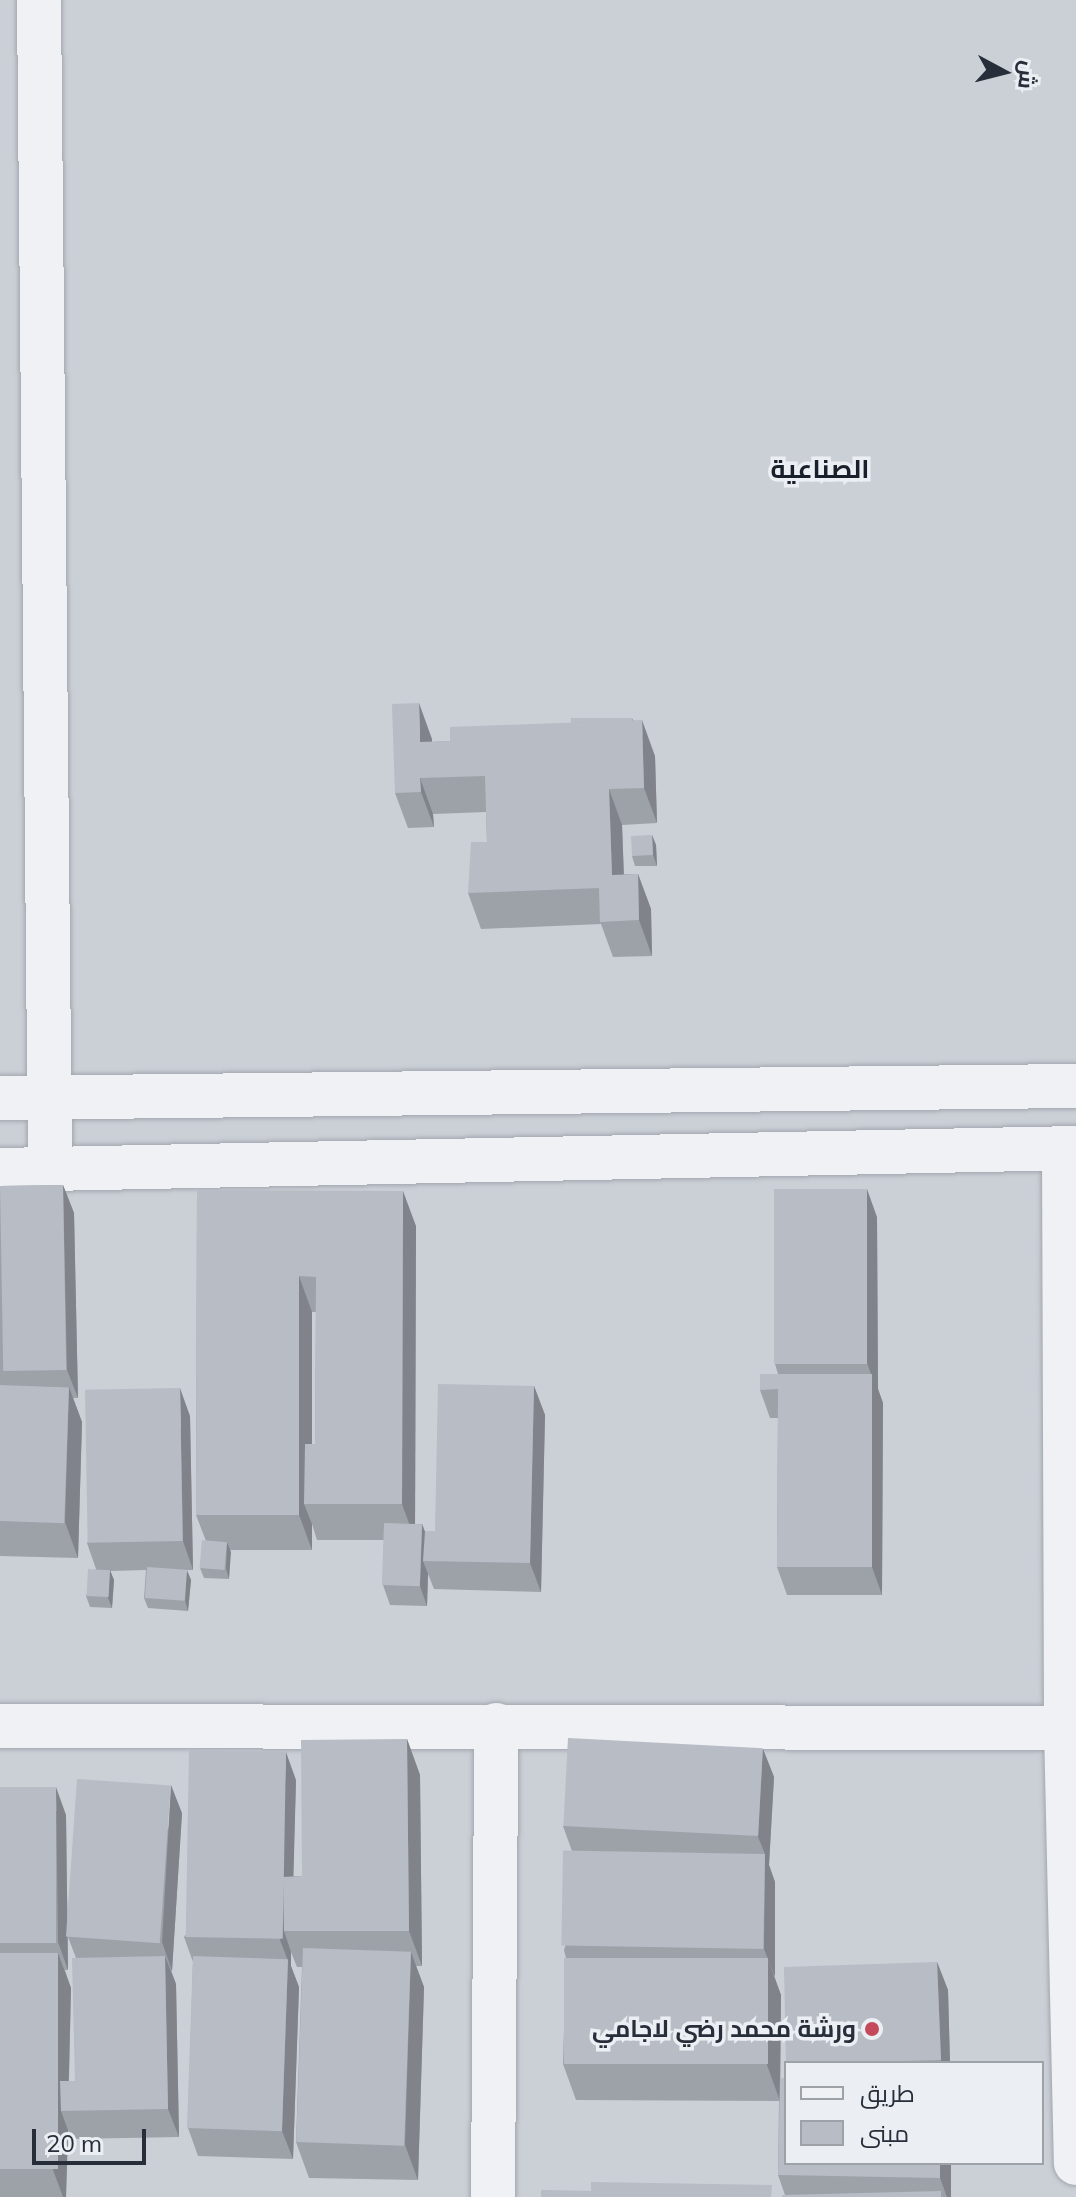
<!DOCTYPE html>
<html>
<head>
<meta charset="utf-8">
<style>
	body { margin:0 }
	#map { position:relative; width:1076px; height:2197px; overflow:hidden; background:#dce0e5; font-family:Mulish,Cairo,sans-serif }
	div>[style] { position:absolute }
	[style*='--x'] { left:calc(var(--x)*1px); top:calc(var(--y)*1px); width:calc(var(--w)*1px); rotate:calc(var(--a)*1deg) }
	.built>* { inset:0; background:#cbcfd6 }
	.roads { filter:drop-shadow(0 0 2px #a2a7ae) drop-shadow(0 0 2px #a2a7ae) }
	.street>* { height:44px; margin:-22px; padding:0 22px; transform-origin:22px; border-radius:22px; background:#eff1f4 }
	.wall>* { inset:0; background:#9da2a9 }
	.shaded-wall>* { inset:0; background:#80848a }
	.building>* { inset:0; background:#b7bcc5; transform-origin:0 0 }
	.dots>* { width:22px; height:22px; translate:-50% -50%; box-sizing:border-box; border:4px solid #ebeff3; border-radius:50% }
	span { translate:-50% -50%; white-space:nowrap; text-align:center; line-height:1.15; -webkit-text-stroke:7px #ebeff3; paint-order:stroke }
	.poi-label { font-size:24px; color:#272e3a; font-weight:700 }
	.right { translate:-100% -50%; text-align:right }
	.neighbourhood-label { font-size:26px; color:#1a202b; font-weight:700 }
	.legend { position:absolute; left:784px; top:2061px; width:260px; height:104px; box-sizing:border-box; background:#ebeff3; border:2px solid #9da2a9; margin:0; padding:10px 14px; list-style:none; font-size:24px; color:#272e3a }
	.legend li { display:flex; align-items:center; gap:16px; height:40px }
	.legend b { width:40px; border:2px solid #9da2a9 }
	.north { position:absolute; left:964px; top:32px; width:80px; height:80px; -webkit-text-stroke:6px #ebeff3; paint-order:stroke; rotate:97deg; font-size:22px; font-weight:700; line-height:32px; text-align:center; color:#272e3a }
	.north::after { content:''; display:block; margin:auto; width:28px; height:36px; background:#272e3a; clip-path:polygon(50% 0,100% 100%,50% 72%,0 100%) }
	.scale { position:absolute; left:32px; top:2129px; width:114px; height:36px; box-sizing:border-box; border:4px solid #272e3a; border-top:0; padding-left:10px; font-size:24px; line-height:28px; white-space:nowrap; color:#272e3a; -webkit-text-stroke:6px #ebeff3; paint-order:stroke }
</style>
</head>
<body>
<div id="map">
	<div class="built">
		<i style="clip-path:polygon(evenodd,0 0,1076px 0,1076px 2197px,0 2197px,0 0,786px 2063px,1042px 2063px,1042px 2163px,786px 2163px,786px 2063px)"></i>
	</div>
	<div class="roads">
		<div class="street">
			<i style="--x:39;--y:0;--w:1170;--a:89.46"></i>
			<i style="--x:0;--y:1098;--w:1076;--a:-0.64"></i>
			<i style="--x:1064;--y:1148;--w:580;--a:89.8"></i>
			<i style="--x:1066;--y:1728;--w:435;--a:88.7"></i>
			<i style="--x:0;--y:1170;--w:1076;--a:-1.17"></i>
			<i style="--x:0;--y:1726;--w:1066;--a:0.11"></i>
			<i style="--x:493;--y:2197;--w:472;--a:-89.6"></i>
		</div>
	</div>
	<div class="wall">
		<i style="clip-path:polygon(632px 718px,655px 756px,657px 823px,622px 825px,624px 874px,638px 874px,651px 909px,652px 956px,613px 957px,601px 924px,481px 929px,468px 893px,487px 842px,486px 812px,433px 814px,434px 827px,408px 828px,395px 793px,432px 739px,432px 742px,450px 741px,571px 723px)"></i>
		<i style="clip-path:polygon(652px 835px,656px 845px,657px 866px,635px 866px,632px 856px)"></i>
		<i style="clip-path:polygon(63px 1185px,74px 1213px,78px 1398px,73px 1398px,82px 1422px,78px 1558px,0 1556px,0 1186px)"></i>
		<i style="clip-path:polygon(evenodd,197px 1190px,416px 1226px,415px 1524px,422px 1524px,425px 1531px,435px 1531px,534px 1386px,545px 1415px,541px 1592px,434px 1589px,428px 1574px,427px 1606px,390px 1605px,383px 1585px,384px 1540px,317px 1540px,312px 1524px,312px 1550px,230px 1550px,229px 1579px,204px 1578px,200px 1568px,206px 1541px,196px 1515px,197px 1190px,312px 1312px,316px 1312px,315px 1444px,312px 1444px,312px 1312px)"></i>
		<i style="clip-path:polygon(877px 1217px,878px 1389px,883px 1403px,882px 1595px,787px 1595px,777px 1567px,778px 1418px,770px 1418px,760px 1390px,778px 1374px,775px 1364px)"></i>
		<i style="clip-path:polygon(190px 1416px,193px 1570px,184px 1570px,191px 1580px,188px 1611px,148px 1608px,144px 1598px,146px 1570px,110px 1571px,114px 1580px,112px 1608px,90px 1607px,86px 1596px,96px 1569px,87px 1543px)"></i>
		<i style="clip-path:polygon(407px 1739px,420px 1775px,422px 1966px,416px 1966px,424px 1987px,418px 2180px,309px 2178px,296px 2142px,302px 1967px,297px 1967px,291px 1952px,291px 1966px,299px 1987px,293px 2159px,198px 2156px,188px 2128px,193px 1962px,184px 1937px,296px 1780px,293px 1876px,302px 1876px)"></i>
		<i style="clip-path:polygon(763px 1749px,774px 1777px,769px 1865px,775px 1882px,774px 1977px,781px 1995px,780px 2078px,786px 2163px,951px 2163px,951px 2197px,782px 2197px,785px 2195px,778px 2175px,779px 2101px,576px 2100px,563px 2064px,566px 1958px,564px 1950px,594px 1855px,573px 1854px,563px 1826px)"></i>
		<i style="clip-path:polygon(0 1787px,66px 1815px,68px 1970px,65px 1970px,71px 1988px,69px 2081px,75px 2081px,76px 1958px,68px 1937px,182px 1813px,172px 1971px,171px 1970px,176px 1984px,179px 2137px,71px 2139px,68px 2130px,66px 2197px,0 2197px)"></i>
		<i style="clip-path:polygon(937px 1962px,948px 1990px,950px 2063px,786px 2063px)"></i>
	</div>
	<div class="shaded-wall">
		<i style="clip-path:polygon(419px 703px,432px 739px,433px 778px,420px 742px)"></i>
		<i style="clip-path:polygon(642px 720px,655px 756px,657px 823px,644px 788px)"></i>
		<i style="clip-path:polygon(420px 778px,433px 814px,434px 827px,421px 792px)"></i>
		<i style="clip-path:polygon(609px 789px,622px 825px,625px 910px,612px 875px)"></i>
		<i style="clip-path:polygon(652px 835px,656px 845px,657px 866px,653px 855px)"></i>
		<i style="clip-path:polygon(638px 874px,651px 909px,652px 956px,639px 920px)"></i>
		<i style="clip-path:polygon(63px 1185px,74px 1213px,78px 1398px,67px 1370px)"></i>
		<i style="clip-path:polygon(867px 1189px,877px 1217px,878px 1389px,883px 1403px,882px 1595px,872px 1567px,872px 1377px,867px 1363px)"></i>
		<i style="clip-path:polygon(403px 1191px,416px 1226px,415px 1540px,402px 1504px)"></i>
		<i style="clip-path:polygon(299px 1276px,312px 1312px,312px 1504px,304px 1504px,312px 1524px,312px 1550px,299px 1515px)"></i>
		<i style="clip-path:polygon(534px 1386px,545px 1415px,541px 1592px,530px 1563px)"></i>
		<i style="clip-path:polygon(69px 1387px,82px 1422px,78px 1558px,65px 1522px)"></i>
		<i style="clip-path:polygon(180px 1388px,190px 1416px,193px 1570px,183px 1541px)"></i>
		<i style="clip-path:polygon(422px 1524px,429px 1544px,423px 1561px,428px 1574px,427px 1606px,420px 1586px)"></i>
		<i style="clip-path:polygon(227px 1542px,231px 1552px,229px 1579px,226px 1569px)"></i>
		<i style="clip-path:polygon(110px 1570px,114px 1580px,112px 1608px,108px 1598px)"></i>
		<i style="clip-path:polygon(187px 1570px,191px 1580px,188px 1611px,185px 1601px)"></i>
		<i style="clip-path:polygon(407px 1739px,420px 1775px,422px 1966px,409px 1931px)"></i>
		<i style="clip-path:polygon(763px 1749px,774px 1777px,769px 1865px,775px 1882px,775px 1977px,764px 1949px,765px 1854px,758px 1837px)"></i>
		<i style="clip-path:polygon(286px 1752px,296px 1780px,292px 1931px,284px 1931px,291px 1952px,291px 1966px,299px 1987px,293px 2159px,282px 2131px,288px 1961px,280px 1940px)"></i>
		<i style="clip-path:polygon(171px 1785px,182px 1813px,172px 1971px,162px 1942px)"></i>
		<i style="clip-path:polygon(56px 1787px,66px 1815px,68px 1970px,58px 1942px)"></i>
		<i style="clip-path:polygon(411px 1952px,424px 1987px,418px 2180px,405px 2145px)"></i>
		<i style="clip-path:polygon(58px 1953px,71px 1988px,68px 2111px,61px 2111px,68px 2130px,66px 2197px,63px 2197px,53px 2170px)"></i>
		<i style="clip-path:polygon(165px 1956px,176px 1984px,179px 2137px,168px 2109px)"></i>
		<i style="clip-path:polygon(768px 1959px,781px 1995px,780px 2101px,767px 2065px)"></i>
		<i style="clip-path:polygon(937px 1962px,948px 1990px,950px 2063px,942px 2063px,941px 2060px)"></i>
		<i style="clip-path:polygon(940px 2163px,951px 2163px,951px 2197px,947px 2197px,940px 2178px)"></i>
	</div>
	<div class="building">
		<i style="clip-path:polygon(419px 703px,420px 742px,450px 741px,450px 727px,642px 720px,644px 788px,609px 789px,612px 875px,638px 874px,639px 920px,600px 922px,599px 888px,468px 893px,471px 842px,487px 842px,485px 776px,420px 778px,421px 792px,395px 793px,392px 704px)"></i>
		<i style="clip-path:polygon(571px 718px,632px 718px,632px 721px,571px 723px)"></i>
		<i style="left:652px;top:835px;width:20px;height:21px;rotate:87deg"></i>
		<i style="left:63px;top:1185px;width:185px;height:63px;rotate:89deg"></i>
		<i style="left:774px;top:1189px;width:93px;height:175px"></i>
		<i style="clip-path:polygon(197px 1190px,403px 1191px,402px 1504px,304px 1504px,305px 1444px,315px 1444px,316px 1277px,299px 1276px,299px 1515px,196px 1515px)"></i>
		<i style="clip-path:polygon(760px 1374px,872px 1374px,872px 1567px,777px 1567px,778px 1389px,760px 1390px)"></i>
		<i style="clip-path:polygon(438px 1384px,534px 1386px,530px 1563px,423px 1561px,425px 1531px,435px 1531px)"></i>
		<i style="left:0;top:1385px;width:69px;height:136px;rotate:2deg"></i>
		<i style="left:180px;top:1388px;width:153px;height:95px;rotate:89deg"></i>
		<i style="left:384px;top:1523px;width:38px;height:62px;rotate:2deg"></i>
		<i style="left:202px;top:1540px;width:25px;height:28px;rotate:5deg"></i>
		<i style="left:147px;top:1567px;width:40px;height:31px;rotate:4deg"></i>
		<i style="left:88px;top:1569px;width:22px;height:27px;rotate:3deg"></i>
		<i style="left:568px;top:1738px;width:195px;height:88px;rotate:3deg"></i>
		<i style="clip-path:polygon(407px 1739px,409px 1931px,284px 1931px,283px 1877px,302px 1876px,301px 1740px)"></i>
		<i style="left:189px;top:1750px;width:97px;height:187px;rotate:1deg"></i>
		<i style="left:77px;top:1779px;width:94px;height:158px;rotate:4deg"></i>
		<i style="left:0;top:1787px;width:56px;height:156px"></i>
		<i style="left:765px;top:1854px;width:95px;height:202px;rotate:91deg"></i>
		<i style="left:303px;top:1948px;width:108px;height:194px;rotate:2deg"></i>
		<i style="left:0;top:1953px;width:58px;height:216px"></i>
		<i style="clip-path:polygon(165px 1956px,168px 2109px,61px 2111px,60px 2081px,75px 2081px,72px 1958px)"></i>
		<i style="left:193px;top:1956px;width:95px;height:172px;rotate:2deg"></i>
		<i style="left:564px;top:1958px;width:204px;height:106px"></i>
		<i style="clip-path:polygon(937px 1962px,941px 2060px,836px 2063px,786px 2063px,784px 1967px)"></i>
		<i style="clip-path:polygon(780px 2078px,786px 2078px,786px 2163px,940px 2163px,940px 2178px,778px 2175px)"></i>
		<i style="clip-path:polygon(591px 2182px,772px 2185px,771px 2197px,541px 2197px,541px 2190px,591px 2191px)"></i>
		<i style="clip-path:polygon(941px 2191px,941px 2197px,782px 2197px,782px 2195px)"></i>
	</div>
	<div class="dots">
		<i style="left:872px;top:2029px;background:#c3495b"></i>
	</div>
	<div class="poi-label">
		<span class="right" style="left:856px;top:2029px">ورشة محمد رضي لاجامي</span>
	</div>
	<div class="neighbourhood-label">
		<span style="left:820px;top:469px">الصناعية</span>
	</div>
	<ul class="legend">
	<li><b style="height:10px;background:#eff1f4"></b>طريق</li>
	<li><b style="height:22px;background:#b7bcc5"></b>مبنى</li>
	</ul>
	<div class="north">ش</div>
	<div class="scale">20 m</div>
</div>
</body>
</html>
